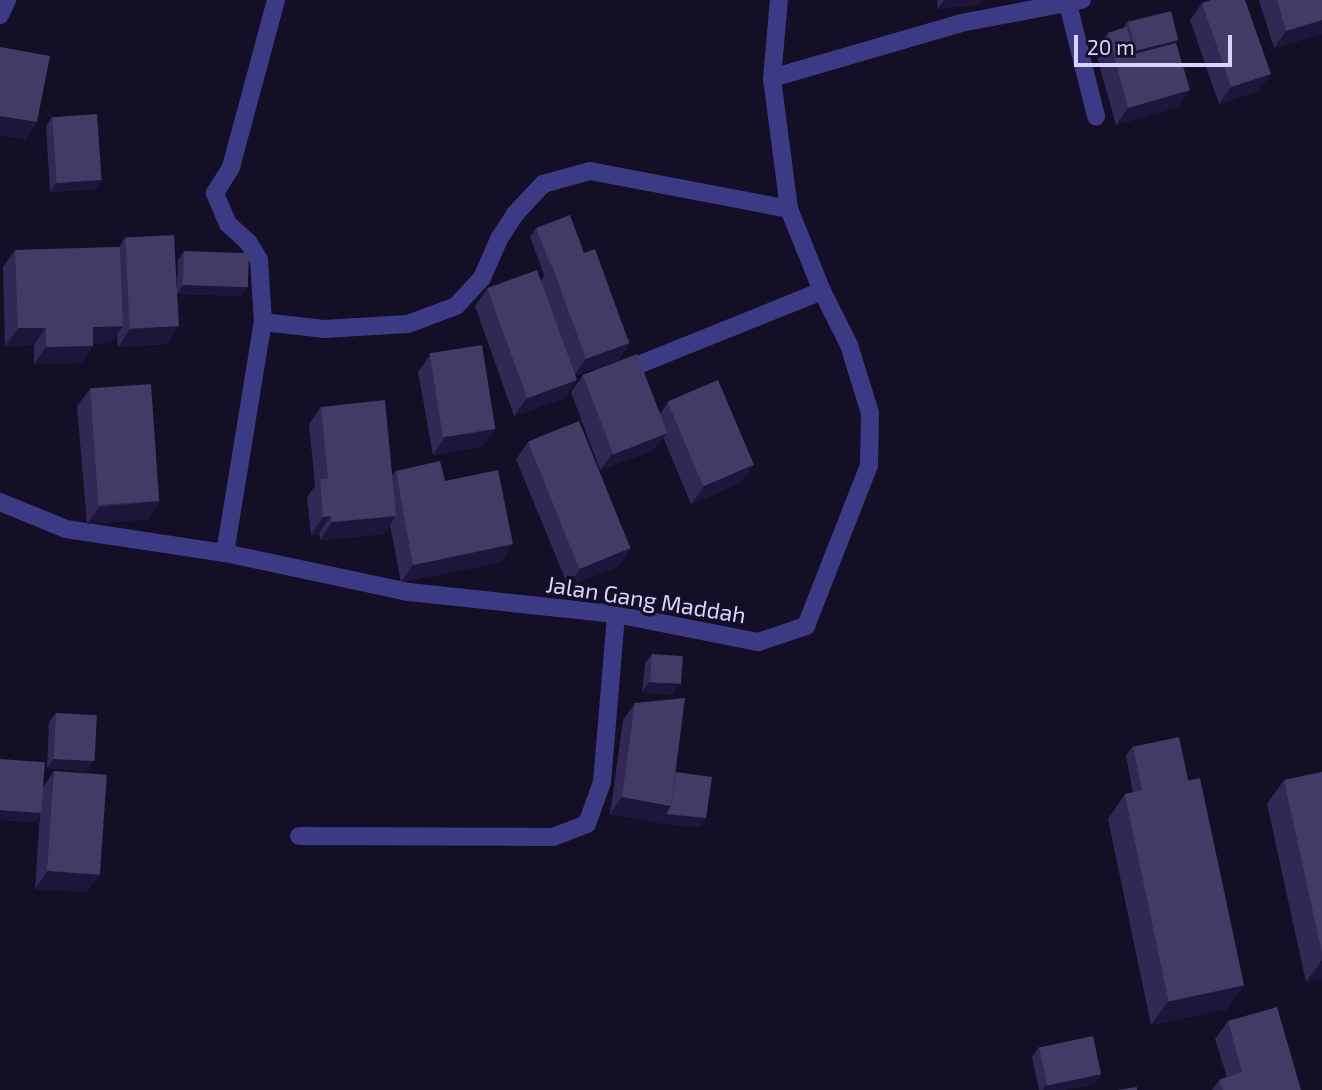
<!DOCTYPE html>
<html>
<head>
<meta charset="utf-8">
<style>
	body { margin:0 }
	#map { position:relative; width:1322px; height:1090px; overflow:hidden; background:#130f26; font-family:"Exo 2",sans-serif }
	div>[style] { position:absolute }
	[style*='--x'] { left:calc(var(--x)*1px); top:calc(var(--y)*1px); width:calc(var(--w)*1px); rotate:calc(var(--a)*1deg) }
	.street>* { height:18px; margin:-9px; padding:0 9px; transform-origin:9px; border-radius:9px; background:#3d3a85 }
	.wall>* { inset:0; background:#312854 }
	.shaded-wall>* { inset:0; background:#1d163a }
	.building>* { inset:0; background:#433a66; transform-origin:0 0 }
	span { translate:-50% -50%; white-space:nowrap; text-align:center; line-height:1.15; -webkit-text-stroke:7px #130f26; paint-order:stroke }
	.street-label { font-size:23px; color:#d9d4ff }
	.scale { position:absolute; left:1074px; top:35px; width:158px; height:32px; box-sizing:border-box; border:4px solid #d9d4ff; border-top:0; padding-left:9px; font-size:21px; line-height:24px; white-space:nowrap; color:#d9d4ff; -webkit-text-stroke:5px #130f26; paint-order:stroke }
</style>
</head>
<body>
<div id="map">
	<div class="street">
		<i style="--x:1067;--y:0;--w:120;--a:76"></i>
		<i style="--x:0;--y:15;--w:17;--a:-65"></i>
		<i style="--x:772;--y:78;--w:197;--a:-16.2"></i>
		<i style="--x:961;--y:23;--w:123;--a:-10.8"></i>
		<i style="--x:263;--y:322;--w:61;--a:6.5"></i>
		<i style="--x:324;--y:329;--w:84;--a:-3.4"></i>
		<i style="--x:408;--y:324;--w:51;--a:-20.6"></i>
		<i style="--x:456;--y:306;--w:38;--a:-47"></i>
		<i style="--x:482;--y:278;--w:43;--a:-66.4"></i>
		<i style="--x:499;--y:239;--w:30;--a:-57"></i>
		<i style="--x:515;--y:214;--w:41;--a:-47"></i>
		<i style="--x:543;--y:184;--w:49;--a:-15.5"></i>
		<i style="--x:590;--y:171;--w:203;--a:10.8"></i>
		<i style="--x:633;--y:367;--w:204;--a:-21.9"></i>
		<i style="--x:0;--y:502;--w:71;--a:22.2"></i>
		<i style="--x:66;--y:529;--w:161;--a:8.6"></i>
		<i style="--x:225;--y:553;--w:188;--a:12"></i>
		<i style="--x:409;--y:592;--w:208;--a:6.1"></i>
		<i style="--x:616;--y:614;--w:145;--a:11.2"></i>
		<i style="--x:758;--y:642;--w:51;--a:-18.4"></i>
		<i style="--x:806;--y:626;--w:173;--a:-68.6"></i>
		<i style="--x:869;--y:465;--w:52;--a:-88.9"></i>
		<i style="--x:870;--y:413;--w:71;--a:-107.2"></i>
		<i style="--x:849;--y:345;--w:60;--a:-116.6"></i>
		<i style="--x:822;--y:291;--w:88;--a:-111.9"></i>
		<i style="--x:789;--y:209;--w:132;--a:-97.4"></i>
		<i style="--x:772;--y:78;--w:78;--a:-84.9"></i>
		<i style="--x:225;--y:553;--w:234;--a:-80.7"></i>
		<i style="--x:263;--y:322;--w:62;--a:-93.7"></i>
		<i style="--x:259;--y:260;--w:21;--a:-121"></i>
		<i style="--x:248;--y:242;--w:27;--a:-138"></i>
		<i style="--x:228;--y:224;--w:34;--a:-113"></i>
		<i style="--x:215;--y:193;--w:31;--a:-58"></i>
		<i style="--x:231;--y:167;--w:173;--a:-74.9"></i>
		<i style="--x:299;--y:836;--w:254;--a:0.2"></i>
		<i style="--x:553;--y:837;--w:36;--a:-21"></i>
		<i style="--x:587;--y:824;--w:45;--a:-70.3"></i>
		<i style="--x:602;--y:782;--w:169;--a:-85.2"></i>
	</div>
	<div class="wall">
		<i style="clip-path:polygon(937px 0,983px 0,980px 4px,938px 9px)"></i>
		<i style="clip-path:polygon(1259px 0,1322px 0,1322px 34px,1274px 48px)"></i>
		<i style="clip-path:polygon(1202px 3px,1259px 91px,1219px 104px,1190px 20px)"></i>
		<i style="clip-path:polygon(1128px 21px,1178px 40px,1176px 43px,1190px 90px,1178px 107px,1116px 125px,1095px 50px,1108px 33px,1123px 28px)"></i>
		<i style="clip-path:polygon(52px 117px,102px 180px,95px 189px,50px 192px,46px 126px)"></i>
		<i style="clip-path:polygon(536px 228px,584px 253px,630px 343px,618px 360px,575px 375px,565px 398px,514px 416px,475px 306px,487px 289px,541px 281px,544px 275px,530px 237px)"></i>
		<i style="clip-path:polygon(125px 238px,177px 288px,178px 260px,184px 251px,242px 296px,177px 294px,179px 326px,167px 344px,118px 347px,117px 334px,110px 343px,93px 344px,93px 346px,81px 363px,34px 364px,34px 345px,5px 346px,3px 267px,15px 250px,119px 247px)"></i>
		<i style="clip-path:polygon(430px 355px,484px 446px,433px 455px,418px 372px)"></i>
		<i style="clip-path:polygon(583px 375px,660px 414px,668px 402px,742px 482px,691px 504px,663px 437px,654px 450px,600px 470px,571px 392px)"></i>
		<i style="clip-path:polygon(90px 389px,160px 501px,148px 519px,87px 524px,77px 406px)"></i>
		<i style="clip-path:polygon(321px 407px,392px 475px,396px 471px,445px 481px,501px 562px,401px 582px,390px 525px,384px 534px,320px 540px,319px 533px,311px 535px,307px 497px,315px 486px,309px 424px)"></i>
		<i style="clip-path:polygon(528px 442px,631px 548px,619px 566px,568px 586px,516px 459px)"></i>
		<i style="clip-path:polygon(652px 654px,673px 695px,642px 692px,645px 663px)"></i>
		<i style="clip-path:polygon(635px 703px,676px 772px,706px 818px,700px 827px,659px 823px,610px 814px,623px 720px)"></i>
		<i style="clip-path:polygon(56px 713px,93px 761px,87px 771px,47px 768px,49px 722px)"></i>
		<i style="clip-path:polygon(1133px 746px,1244px 985px,1227px 1009px,1151px 1025px,1108px 819px,1125px 794px,1133px 793px,1126px 755px)"></i>
		<i style="clip-path:polygon(0 759px,43px 787px,54px 771px,99px 875px,87px 892px,35px 889px,40px 815px,35px 822px,0 820px)"></i>
		<i style="clip-path:polygon(1322px 772px,1322px 979px,1306px 982px,1267px 804px,1284px 780px)"></i>
		<i style="clip-path:polygon(1228px 1021px,1301px 1090px,1212px 1090px,1219px 1080px,1227px 1077px,1215px 1039px)"></i>
		<i style="clip-path:polygon(1039px 1047px,1101px 1074px,1094px 1084px,1062px 1090px,1039px 1090px,1032px 1057px)"></i>
	</div>
	<div class="shaded-wall">
		<i style="clip-path:polygon(944px 0,983px 0,980px 4px,938px 9px)"></i>
		<i style="clip-path:polygon(1322px 20px,1322px 34px,1274px 48px,1286px 31px)"></i>
		<i style="clip-path:polygon(1178px 40px,1172px 49px,1129px 60px,1135px 51px)"></i>
		<i style="clip-path:polygon(1271px 74px,1259px 91px,1219px 104px,1231px 87px)"></i>
		<i style="clip-path:polygon(1190px 90px,1178px 107px,1116px 125px,1128px 108px)"></i>
		<i style="clip-path:polygon(0 116px,37px 122px,25px 140px,0 135px)"></i>
		<i style="clip-path:polygon(102px 180px,95px 189px,50px 192px,56px 183px)"></i>
		<i style="clip-path:polygon(183px 285px,248px 286px,242px 296px,177px 294px)"></i>
		<i style="clip-path:polygon(123px 326px,110px 343px,81px 344px,93px 327px)"></i>
		<i style="clip-path:polygon(179px 326px,167px 344px,118px 347px,130px 329px)"></i>
		<i style="clip-path:polygon(18px 328px,46px 328px,34px 345px,5px 346px)"></i>
		<i style="clip-path:polygon(630px 343px,618px 360px,574px 376px,586px 359px)"></i>
		<i style="clip-path:polygon(93px 346px,81px 363px,34px 364px,46px 347px)"></i>
		<i style="clip-path:polygon(577px 380px,565px 398px,514px 416px,526px 399px)"></i>
		<i style="clip-path:polygon(496px 429px,484px 446px,433px 455px,445px 437px)"></i>
		<i style="clip-path:polygon(667px 433px,654px 450px,600px 470px,613px 453px)"></i>
		<i style="clip-path:polygon(754px 465px,742px 482px,691px 504px,704px 486px)"></i>
		<i style="clip-path:polygon(160px 501px,148px 519px,87px 524px,99px 507px)"></i>
		<i style="clip-path:polygon(331px 516px,319px 533px,311px 535px,323px 517px)"></i>
		<i style="clip-path:polygon(396px 516px,384px 534px,320px 540px,332px 522px)"></i>
		<i style="clip-path:polygon(513px 544px,501px 562px,401px 582px,413px 565px)"></i>
		<i style="clip-path:polygon(631px 548px,619px 566px,568px 586px,580px 569px)"></i>
		<i style="clip-path:polygon(649px 682px,679px 685px,673px 695px,642px 692px)"></i>
		<i style="clip-path:polygon(54px 759px,93px 761px,87px 771px,47px 768px)"></i>
		<i style="clip-path:polygon(622px 797px,671px 806px,706px 818px,700px 827px,659px 823px,610px 814px)"></i>
		<i style="clip-path:polygon(0 810px,41px 813px,35px 822px,0 820px)"></i>
		<i style="clip-path:polygon(47px 871px,99px 875px,87px 892px,35px 889px)"></i>
		<i style="clip-path:polygon(1322px 960px,1322px 979px,1306px 982px)"></i>
		<i style="clip-path:polygon(1244px 985px,1227px 1009px,1151px 1025px,1168px 1001px)"></i>
		<i style="clip-path:polygon(1101px 1074px,1094px 1084px,1062px 1090px,1043px 1090px,1046px 1085px)"></i>
	</div>
	<div class="building">
		<i style="clip-path:polygon(1211px 0,1245px 0,1271px 74px,1231px 87px,1202px 3px)"></i>
		<i style="clip-path:polygon(1277px 0,1322px 0,1322px 20px,1286px 31px)"></i>
		<i style="left:1171px;top:11px;width:30px;height:44px;rotate:76deg"></i>
		<i style="clip-path:polygon(1127px 27px,1134px 54px,1176px 43px,1190px 90px,1128px 108px,1108px 33px)"></i>
		<i style="clip-path:polygon(0 47px,50px 56px,37px 122px,0 116px)"></i>
		<i style="left:97px;top:114px;width:66px;height:45px;rotate:86deg"></i>
		<i style="clip-path:polygon(570px 215px,584px 253px,552px 265px,551px 266px,536px 228px)"></i>
		<i style="left:174px;top:235px;width:91px;height:49px;rotate:87deg"></i>
		<i style="clip-path:polygon(120px 247px,123px 326px,93px 327px,93px 346px,46px 347px,46px 328px,18px 328px,15px 250px)"></i>
		<i style="left:595px;top:249px;width:100px;height:46px;rotate:70deg"></i>
		<i style="left:184px;top:251px;width:65px;height:34px;rotate:2deg"></i>
		<i style="left:537px;top:270px;width:117px;height:53px;rotate:70deg"></i>
		<i style="left:482px;top:345px;width:85px;height:53px;rotate:81deg"></i>
		<i style="left:637px;top:354px;width:85px;height:58px;rotate:69deg"></i>
		<i style="left:718px;top:380px;width:92px;height:55px;rotate:67deg"></i>
		<i style="left:151px;top:384px;width:117px;height:61px;rotate:86deg"></i>
		<i style="clip-path:polygon(385px 400px,396px 516px,332px 522px,331px 516px,323px 517px,320px 479px,328px 479px,321px 407px)"></i>
		<i style="left:579px;top:421px;width:137px;height:55px;rotate:68deg"></i>
		<i style="clip-path:polygon(440px 461px,445px 481px,498px 470px,513px 544px,413px 565px,396px 471px)"></i>
		<i style="left:652px;top:654px;width:31px;height:28px;rotate:4deg"></i>
		<i style="clip-path:polygon(685px 698px,671px 806px,622px 797px,635px 703px)"></i>
		<i style="left:56px;top:713px;width:41px;height:46px;rotate:3deg"></i>
		<i style="left:1179px;top:737px;width:45px;height:47px;rotate:78deg"></i>
		<i style="left:0;top:759px;width:45px;height:51px;rotate:4deg"></i>
		<i style="left:54px;top:771px;width:53px;height:100px;rotate:4deg"></i>
		<i style="clip-path:polygon(676px 772px,712px 777px,706px 818px,666px 814px,671px 806px)"></i>
		<i style="clip-path:polygon(1322px 772px,1322px 953px,1284px 780px)"></i>
		<i style="left:1200px;top:778px;width:212px;height:77px;rotate:78deg"></i>
		<i style="clip-path:polygon(1277px 1007px,1301px 1090px,1223px 1090px,1219px 1080px,1242px 1072px,1228px 1021px)"></i>
		<i style="left:1093px;top:1036px;width:39px;height:55px;rotate:78deg"></i>
		<i style="clip-path:polygon(1137px 1087px,1137px 1090px,1117px 1090px)"></i>
	</div>
	<div class="street-label">
		<span style="left:646px;top:599px;rotate:9deg">Jalan Gang Maddah</span>
	</div>
	<div class="scale">20 m</div>
</div>
</body>
</html>
